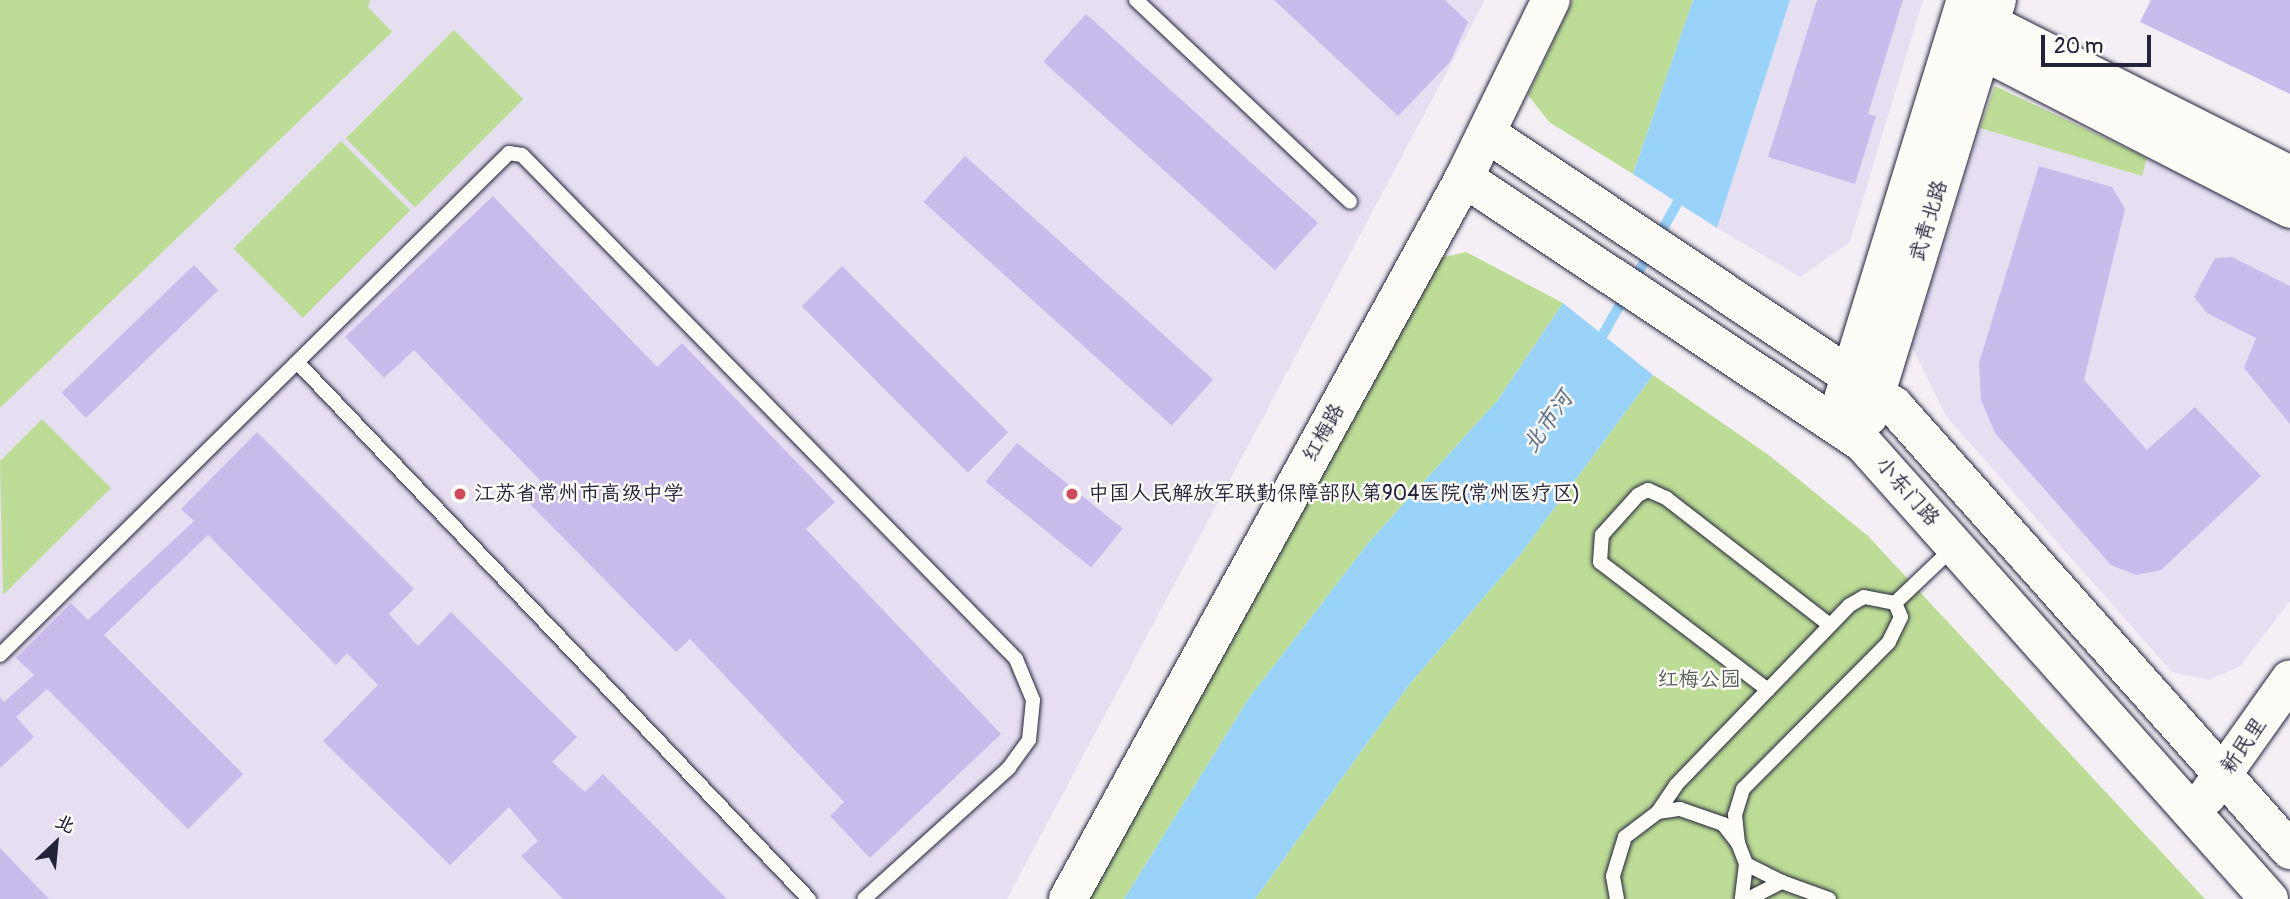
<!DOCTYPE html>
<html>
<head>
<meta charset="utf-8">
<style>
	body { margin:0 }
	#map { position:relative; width:2290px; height:899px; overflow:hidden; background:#f3eff5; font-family:Pangolin,"LXGW WenKai TC",sans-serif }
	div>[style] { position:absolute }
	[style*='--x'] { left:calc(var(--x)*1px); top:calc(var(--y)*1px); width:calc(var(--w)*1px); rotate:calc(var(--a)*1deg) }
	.built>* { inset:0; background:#e6dff2 }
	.green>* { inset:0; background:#bddd96; transform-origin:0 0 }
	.water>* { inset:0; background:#99d3f9 }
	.stream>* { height:10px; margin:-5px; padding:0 5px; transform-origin:5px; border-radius:5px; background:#99d3f9 }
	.building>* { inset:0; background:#c9bbec; transform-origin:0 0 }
	.roads { filter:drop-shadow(0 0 2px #22223b) drop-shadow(0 0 2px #22223b) }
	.lane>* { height:14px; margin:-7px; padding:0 7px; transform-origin:7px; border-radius:7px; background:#fdfcf7 }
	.secondary>* { height:38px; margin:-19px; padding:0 19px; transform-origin:19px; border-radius:19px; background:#fdfcf7 }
	.dots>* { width:19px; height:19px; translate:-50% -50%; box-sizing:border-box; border:4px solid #fdfcf7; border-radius:50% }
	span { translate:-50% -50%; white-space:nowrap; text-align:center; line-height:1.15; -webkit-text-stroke:5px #fdfcf7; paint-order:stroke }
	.street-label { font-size:21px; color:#22223b }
	.poi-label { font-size:21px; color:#22223b }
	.left { translate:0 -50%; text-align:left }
	.park-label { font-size:21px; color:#505a56 }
	.water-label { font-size:23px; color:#465774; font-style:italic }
	.north { position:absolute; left:21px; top:808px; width:70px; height:70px; -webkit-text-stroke:5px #fdfcf7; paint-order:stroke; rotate:26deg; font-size:19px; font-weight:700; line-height:28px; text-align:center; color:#22223b }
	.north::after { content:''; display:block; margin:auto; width:24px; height:32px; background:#22223b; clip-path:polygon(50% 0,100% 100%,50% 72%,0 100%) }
	.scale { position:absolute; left:2041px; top:35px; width:110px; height:32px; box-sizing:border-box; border:4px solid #22223b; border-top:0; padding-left:9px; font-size:21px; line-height:24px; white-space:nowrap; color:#22223b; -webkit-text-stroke:5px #fdfcf7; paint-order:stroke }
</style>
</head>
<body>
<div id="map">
	<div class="built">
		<i style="clip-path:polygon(0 0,1485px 0,1007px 899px,0 899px)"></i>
		<i style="clip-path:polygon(1790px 0,1923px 0,1850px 242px,1800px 277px,1717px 228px)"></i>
		<i style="clip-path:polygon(1980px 128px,2141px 176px,2147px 158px,2290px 229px,2290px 601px,2240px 666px,2209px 680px,2172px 672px,1946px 416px,1912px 347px)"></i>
	</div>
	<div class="green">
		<i style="clip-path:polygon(0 0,370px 0,368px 7px,392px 32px,0 408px)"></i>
		<i style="clip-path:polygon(1573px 0,1693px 0,1633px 174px,1549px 122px,1528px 95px)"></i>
		<i style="left:454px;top:30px;width:98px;height:153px;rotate:45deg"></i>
		<i style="clip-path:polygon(1995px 86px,2147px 158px,2142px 176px,1980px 128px)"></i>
		<i style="left:341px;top:141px;width:98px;height:152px;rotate:45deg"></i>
		<i style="clip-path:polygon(1466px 252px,1563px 303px,1497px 401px,1369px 542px,1249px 698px,1124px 899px,1079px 899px,1440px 258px)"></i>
		<i style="clip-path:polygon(1653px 375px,1770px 456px,1868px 536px,2205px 899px,1255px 899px,1409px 685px,1519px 556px)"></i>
		<i style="clip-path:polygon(42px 419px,111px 488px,3px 595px,0 461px)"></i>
	</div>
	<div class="water">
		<i style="clip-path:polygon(1693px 0,1790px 0,1717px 228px,1633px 174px)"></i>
		<i style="clip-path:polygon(1563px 303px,1653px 375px,1519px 556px,1409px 685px,1255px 899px,1124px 899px,1249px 698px,1369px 542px,1497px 401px)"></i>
	</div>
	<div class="stream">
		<i style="--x:1596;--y:347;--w:180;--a:-60.5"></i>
	</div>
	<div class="building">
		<i style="clip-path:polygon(1274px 0,1445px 0,1468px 22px,1450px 62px,1398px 116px)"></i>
		<i style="clip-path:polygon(1817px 0,1903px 0,1868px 114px,1876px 116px,1855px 184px,1768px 157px)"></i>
		<i style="clip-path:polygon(2151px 0,2290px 0,2290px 94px,2140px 22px)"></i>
		<i style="left:1086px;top:14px;width:312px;height:64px;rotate:42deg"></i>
		<i style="left:965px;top:156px;width:334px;height:62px;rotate:42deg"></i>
		<i style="clip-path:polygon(2039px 166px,2112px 187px,2125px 209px,2084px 380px,2147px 450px,2195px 407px,2261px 476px,2161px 570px,2136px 575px,2111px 565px,1995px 433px,1981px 400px,1979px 363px)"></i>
		<i style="clip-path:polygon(493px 196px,657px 367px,682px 343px,835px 502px,806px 529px,1001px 734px,870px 858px,830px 816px,844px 802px,690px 639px,676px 652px,524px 498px,541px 481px,414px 350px,384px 378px,345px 337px)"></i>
		<i style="clip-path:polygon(2232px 257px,2290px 286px,2290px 424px,2244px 368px,2256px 338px,2207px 313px,2194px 297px,2215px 258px)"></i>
		<i style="left:194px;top:265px;width:35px;height:184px;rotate:46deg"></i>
		<i style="left:842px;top:266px;width:235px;height:57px;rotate:45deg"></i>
		<i style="clip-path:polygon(257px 432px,414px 589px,389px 614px,418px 646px,451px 612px,577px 737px,552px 762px,585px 792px,603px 774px,727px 899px,563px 899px,521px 856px,538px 841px,509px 807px,450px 865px,323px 741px,378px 685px,347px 653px,336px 665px,208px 535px,104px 635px,243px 774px,188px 829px,47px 689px,16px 717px,34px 737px,0 768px,0 697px,4px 702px,34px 675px,16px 658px,71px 603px,88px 620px,194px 521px,181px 509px)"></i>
		<i style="left:1017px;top:443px;width:136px;height:50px;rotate:39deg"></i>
		<i style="clip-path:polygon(0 848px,49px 899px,0 899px)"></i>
	</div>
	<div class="roads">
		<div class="lane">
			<i style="--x:1136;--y:0;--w:294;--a:43.3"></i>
			<i style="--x:297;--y:362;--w:742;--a:46.37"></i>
			<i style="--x:1895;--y:603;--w:81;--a:-43.5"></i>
			<i style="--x:0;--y:655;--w:715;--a:-44.6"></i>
			<i style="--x:509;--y:153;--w:13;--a:9"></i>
			<i style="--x:522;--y:155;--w:706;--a:45.57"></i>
			<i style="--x:1016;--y:659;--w:44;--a:67.5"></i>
			<i style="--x:1033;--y:700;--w:40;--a:95.7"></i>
			<i style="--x:1029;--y:740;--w:34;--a:126"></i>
			<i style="--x:1009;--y:768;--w:195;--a:137.9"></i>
			<i style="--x:1768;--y:690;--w:211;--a:-142.7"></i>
			<i style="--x:1600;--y:562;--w:27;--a:-86"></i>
			<i style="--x:1602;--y:535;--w:54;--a:-48"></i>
			<i style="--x:1638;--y:495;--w:11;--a:-27"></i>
			<i style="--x:1648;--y:490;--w:20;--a:24"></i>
			<i style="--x:1666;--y:498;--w:207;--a:37.8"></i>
			<i style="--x:1658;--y:812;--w:32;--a:-56"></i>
			<i style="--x:1676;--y:785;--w:250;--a:-46"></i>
			<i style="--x:1850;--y:605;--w:16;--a:-30"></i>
			<i style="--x:1864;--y:597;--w:32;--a:11"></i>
			<i style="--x:1895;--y:603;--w:15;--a:67"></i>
			<i style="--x:1901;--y:617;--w:28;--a:116"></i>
			<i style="--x:1889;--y:642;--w:207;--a:134.8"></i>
			<i style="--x:1743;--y:789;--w:27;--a:107"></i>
			<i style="--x:1735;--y:815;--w:28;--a:84"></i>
			<i style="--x:1746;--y:864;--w:40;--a:26.6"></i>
			<i style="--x:1617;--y:899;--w:23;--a:-100"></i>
			<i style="--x:1613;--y:876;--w:41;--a:-72.9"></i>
			<i style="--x:1625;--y:837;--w:41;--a:-37.1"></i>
			<i style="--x:1658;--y:812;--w:22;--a:-8"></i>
			<i style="--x:1680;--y:809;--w:46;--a:19.2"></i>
			<i style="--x:1723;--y:824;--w:24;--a:52"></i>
			<i style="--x:1738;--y:843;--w:22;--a:69"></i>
			<i style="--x:1746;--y:864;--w:35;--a:97"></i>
			<i style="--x:1748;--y:899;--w:38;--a:-27"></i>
			<i style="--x:1782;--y:882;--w:50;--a:19.9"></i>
		</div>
		<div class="secondary">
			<i style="--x:1966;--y:27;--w:25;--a:-7"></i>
			<i style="--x:1991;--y:24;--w:335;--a:26.8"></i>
			<i style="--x:1964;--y:34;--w:25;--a:42"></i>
			<i style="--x:1983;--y:51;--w:345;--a:27.2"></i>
			<i style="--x:1488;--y:134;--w:489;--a:33.8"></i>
			<i style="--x:1894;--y:406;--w:595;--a:48.27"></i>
			<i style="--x:1464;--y:178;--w:478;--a:33.6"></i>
			<i style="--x:1862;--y:442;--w:612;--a:48.31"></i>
			<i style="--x:1843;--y:399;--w:418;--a:-72.9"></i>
			<i style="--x:1869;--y:416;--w:435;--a:-72.9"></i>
			<i style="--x:2207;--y:796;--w:143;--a:-54.6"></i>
			<i style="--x:1068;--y:899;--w:823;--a:-61.22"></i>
			<i style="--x:1464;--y:178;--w:198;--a:-64"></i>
		</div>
	</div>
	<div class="dots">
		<i style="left:460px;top:494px;background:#d1495b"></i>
		<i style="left:1072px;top:494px;background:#d1495b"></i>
	</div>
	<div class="street-label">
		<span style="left:1929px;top:221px;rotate:-73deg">武青北路</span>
		<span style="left:1324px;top:433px;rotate:-61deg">红梅路</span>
		<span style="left:1907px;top:492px;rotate:48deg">小东门路</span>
		<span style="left:2244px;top:746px;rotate:-55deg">新民里</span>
	</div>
	<div class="poi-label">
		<span class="left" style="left:474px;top:494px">江苏省常州市高级中学</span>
		<span class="left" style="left:1088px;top:494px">中国人民解放军联勤保障部队第904医院(常州医疗区)</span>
	</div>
	<div class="park-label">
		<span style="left:1699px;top:680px">红梅公园</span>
	</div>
	<div class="water-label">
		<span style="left:1548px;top:422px;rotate:-55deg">北市河</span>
	</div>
	<div class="north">北</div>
	<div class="scale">20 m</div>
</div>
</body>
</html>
